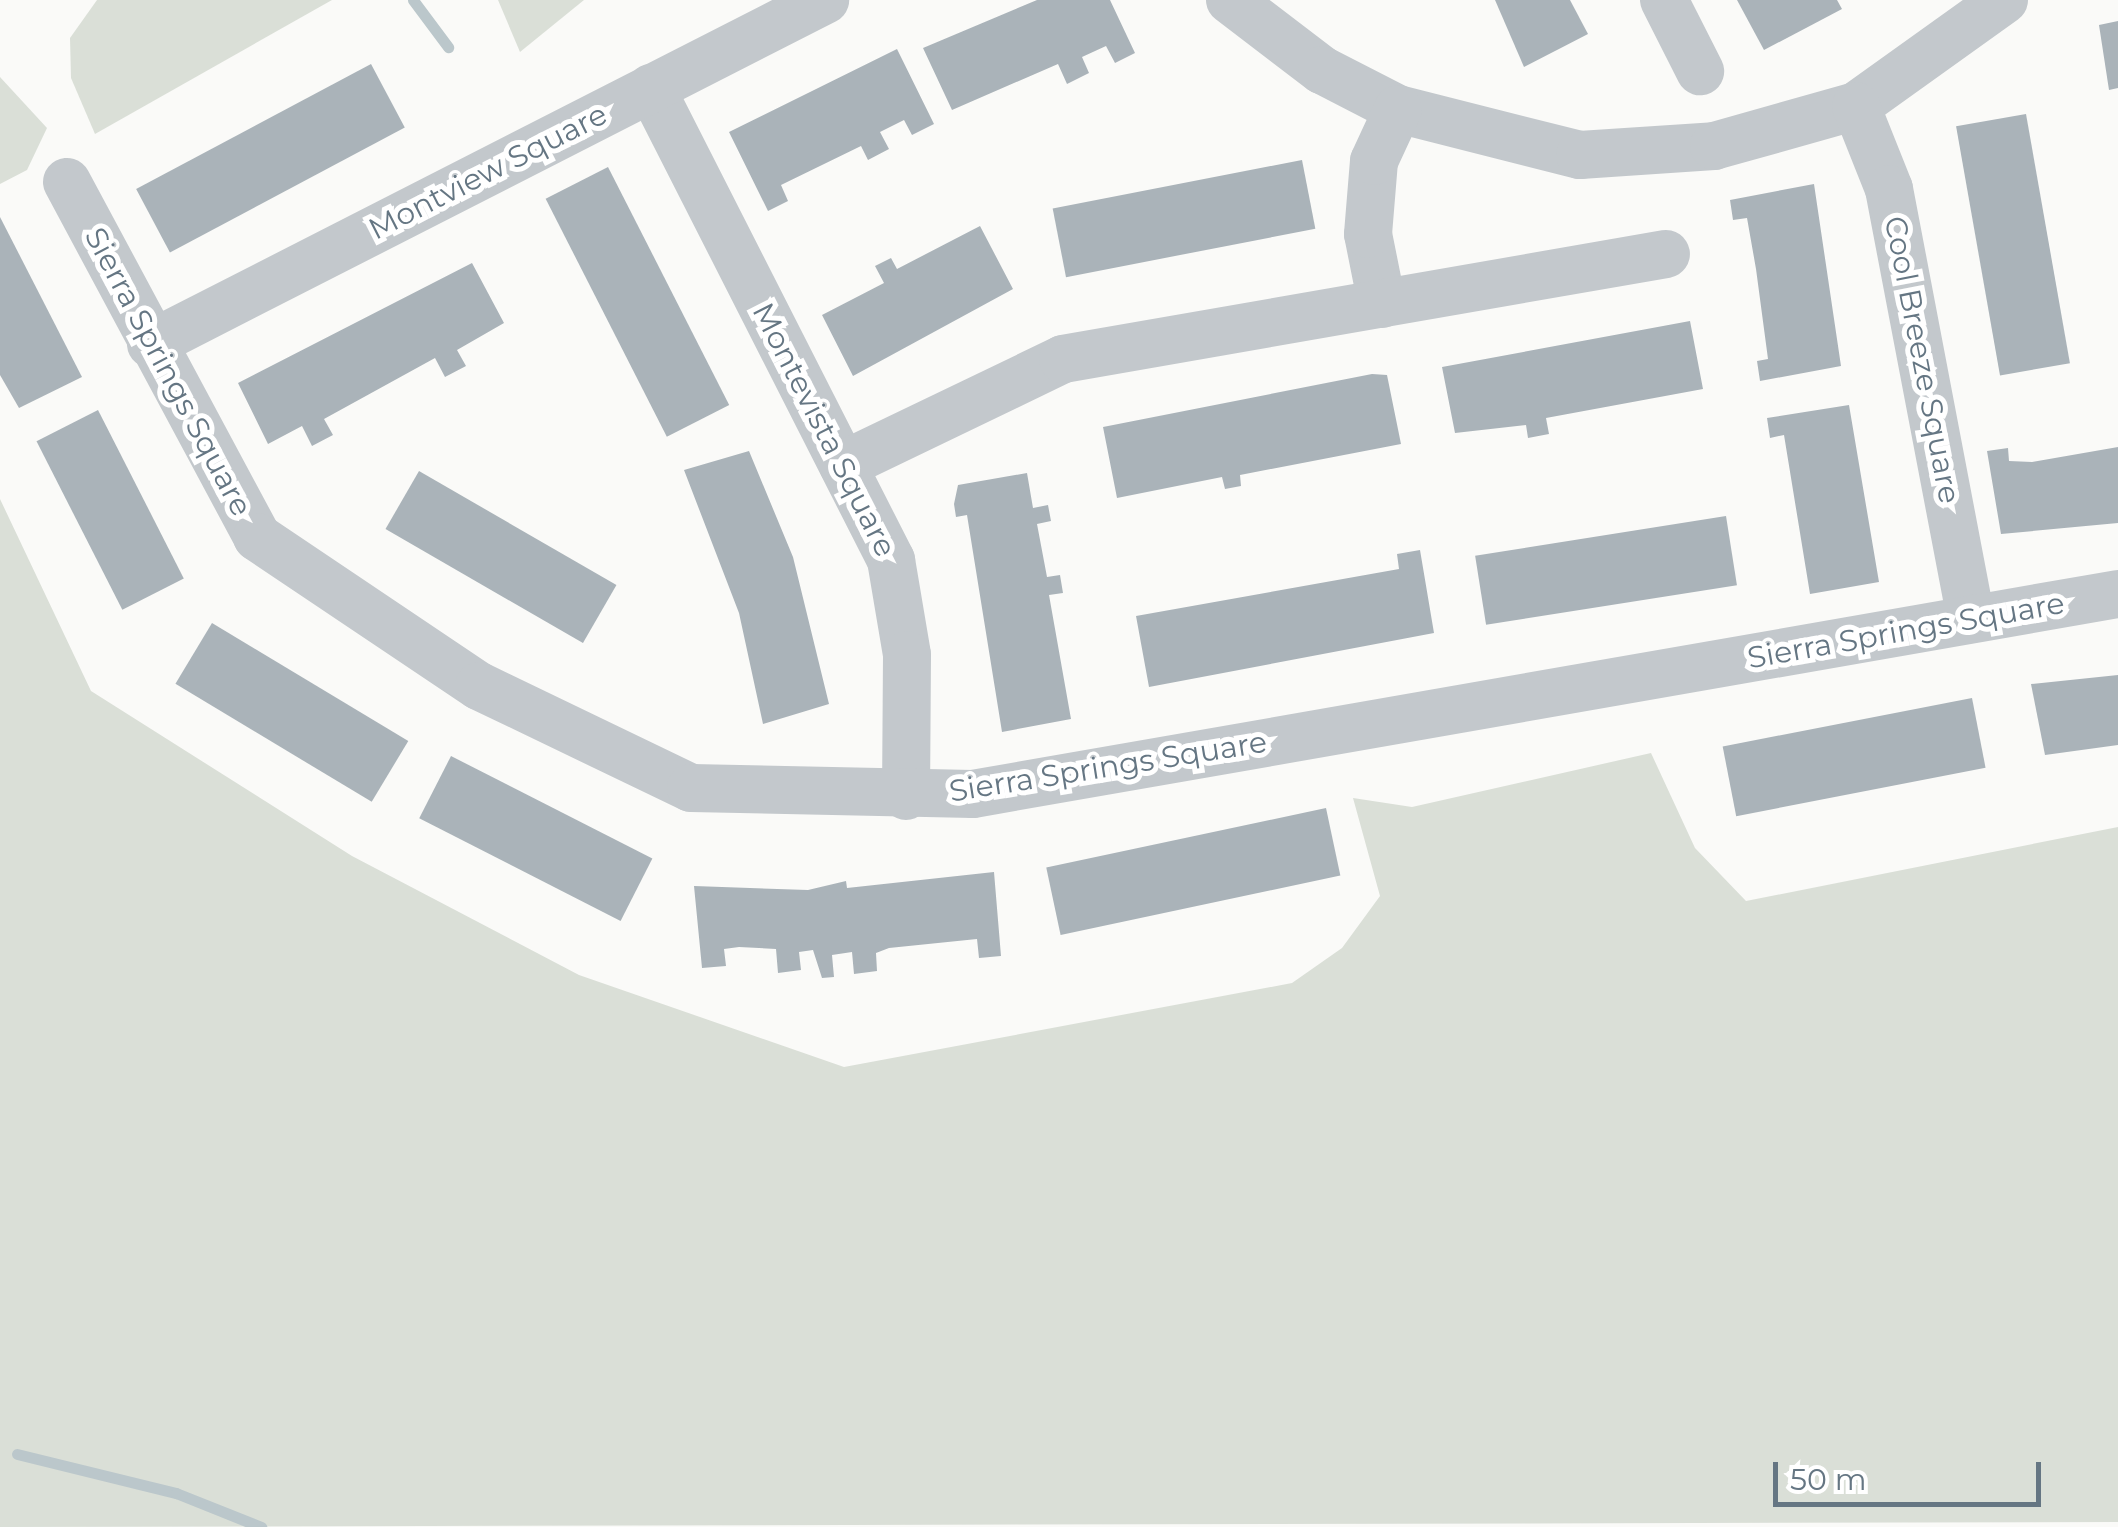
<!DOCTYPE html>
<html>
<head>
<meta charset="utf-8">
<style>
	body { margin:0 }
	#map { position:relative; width:2118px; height:1527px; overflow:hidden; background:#fafaf8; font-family:Montserrat,sans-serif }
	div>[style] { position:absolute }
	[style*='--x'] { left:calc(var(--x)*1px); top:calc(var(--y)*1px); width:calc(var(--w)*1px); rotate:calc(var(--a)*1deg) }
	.green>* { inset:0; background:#dadfd7 }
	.stream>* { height:11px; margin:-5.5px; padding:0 5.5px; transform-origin:5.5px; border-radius:5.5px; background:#bbc7cb }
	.building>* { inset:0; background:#aab3b9; transform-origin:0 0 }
	.minor>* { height:48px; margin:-24px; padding:0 24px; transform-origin:24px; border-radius:24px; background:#c3c8cc }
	span { translate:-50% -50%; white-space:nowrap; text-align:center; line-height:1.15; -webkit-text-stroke:10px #fff; paint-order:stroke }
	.street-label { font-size:30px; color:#657683 }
	.scale { position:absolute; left:1773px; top:1462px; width:268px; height:45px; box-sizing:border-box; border:5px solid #657683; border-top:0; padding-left:12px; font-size:30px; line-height:35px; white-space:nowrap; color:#657683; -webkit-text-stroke:8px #fff; paint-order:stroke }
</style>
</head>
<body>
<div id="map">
	<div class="green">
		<i style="clip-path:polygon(97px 0,332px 0,95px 134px,71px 78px,70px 38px)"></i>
		<i style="clip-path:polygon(498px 0,584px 0,520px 52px)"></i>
		<i style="clip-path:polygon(0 77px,47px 128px,27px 170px,0 184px)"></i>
		<i style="clip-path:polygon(0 499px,91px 691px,352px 856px,579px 975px,844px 1067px,1292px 983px,1342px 948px,1380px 896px,1353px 798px,1412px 807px,1651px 753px,1695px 848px,1746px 901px,2118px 827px,2118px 1522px,0 1527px)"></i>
	</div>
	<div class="stream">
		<i style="--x:413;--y:0;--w:59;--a:53.3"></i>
		<i style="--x:17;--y:1454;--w:164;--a:13.8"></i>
		<i style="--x:176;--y:1493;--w:92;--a:21.8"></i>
	</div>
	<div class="building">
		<i style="clip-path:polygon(1037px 0,1110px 0,1135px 53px,1115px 63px,1106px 46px,1082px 57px,1089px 73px,1067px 84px,1058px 64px,952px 110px,923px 48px)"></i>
		<i style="clip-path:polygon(1495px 0,1570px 0,1588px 34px,1524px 67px)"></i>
		<i style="clip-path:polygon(1737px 0,1837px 0,1842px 9px,1764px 50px)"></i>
		<i style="clip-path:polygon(2118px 21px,2118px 88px,2109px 90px,2099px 25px)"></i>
		<i style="clip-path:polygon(897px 49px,934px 124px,912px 135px,904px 120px,880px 132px,889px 149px,868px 160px,861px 146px,781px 185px,788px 201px,768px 211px,729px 132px)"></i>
		<i style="left:371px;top:64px;width:72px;height:266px;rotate:62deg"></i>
		<i style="left:2026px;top:114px;width:253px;height:71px;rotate:80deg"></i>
		<i style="left:1302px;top:160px;width:70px;height:254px;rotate:79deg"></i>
		<i style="left:608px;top:167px;width:267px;height:70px;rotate:63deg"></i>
		<i style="clip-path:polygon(1814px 184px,1841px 366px,1760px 381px,1757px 361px,1768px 359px,1756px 269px,1747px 218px,1733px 220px,1730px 200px)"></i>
		<i style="clip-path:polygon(0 217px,82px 377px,19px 408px,0 375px)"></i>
		<i style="clip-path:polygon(980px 226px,1013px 289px,853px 376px,822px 315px,884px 283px,875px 266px,891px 258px,897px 269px)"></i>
		<i style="clip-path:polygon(472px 263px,504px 323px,457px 350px,466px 366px,445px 377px,435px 358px,324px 419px,333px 435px,312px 446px,302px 426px,268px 444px,238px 383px)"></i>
		<i style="clip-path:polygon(1690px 321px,1703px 389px,1546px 418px,1549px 434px,1528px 438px,1526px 425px,1455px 433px,1442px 367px)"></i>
		<i style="clip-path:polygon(1372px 374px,1387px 375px,1401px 444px,1240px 475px,1241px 486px,1225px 489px,1222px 477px,1117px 498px,1103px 427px)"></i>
		<i style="clip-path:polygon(1849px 405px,1879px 582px,1810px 594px,1784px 435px,1770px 438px,1767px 418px)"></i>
		<i style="left:98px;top:410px;width:189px;height:69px;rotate:63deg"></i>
		<i style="clip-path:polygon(2118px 447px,2118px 523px,2001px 534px,1987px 451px,2008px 448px,2009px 461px,2032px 462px)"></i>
		<i style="clip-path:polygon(749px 451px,793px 557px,829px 704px,763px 724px,739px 613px,684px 470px)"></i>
		<i style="left:419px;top:471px;width:228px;height:67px;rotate:30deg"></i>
		<i style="clip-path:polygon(1027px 473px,1033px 508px,1048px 505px,1051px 521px,1037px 524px,1047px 577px,1060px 575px,1063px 593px,1049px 595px,1071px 719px,1002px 732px,967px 515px,956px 517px,954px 504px,958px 485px)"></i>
		<i style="left:1726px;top:516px;width:70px;height:254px;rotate:81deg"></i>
		<i style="clip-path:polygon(1420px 550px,1434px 633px,1149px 687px,1136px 616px,1399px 569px,1397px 554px)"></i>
		<i style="left:212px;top:623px;width:229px;height:71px;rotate:31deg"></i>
		<i style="clip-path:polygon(2118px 675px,2118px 745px,2045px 755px,2031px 684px)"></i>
		<i style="left:1972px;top:698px;width:71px;height:254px;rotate:79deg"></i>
		<i style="left:451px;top:756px;width:226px;height:70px;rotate:27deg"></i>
		<i style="left:1326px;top:808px;width:69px;height:286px;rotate:78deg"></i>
		<i style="clip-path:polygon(994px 872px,1001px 956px,979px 958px,977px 939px,889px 948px,876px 953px,877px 971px,854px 974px,852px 952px,832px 955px,834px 977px,822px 978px,813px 950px,799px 952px,801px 970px,778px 973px,776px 949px,739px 947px,724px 949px,726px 966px,702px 968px,694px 886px,808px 890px,846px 881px,847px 888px)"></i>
	</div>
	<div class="minor">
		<i style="--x:1230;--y:0;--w:116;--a:37.3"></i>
		<i style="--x:1322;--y:70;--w:85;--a:27.2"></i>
		<i style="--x:1398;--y:109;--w:188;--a:14.2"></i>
		<i style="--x:1580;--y:155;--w:134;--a:-3.8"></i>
		<i style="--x:1714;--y:146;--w:148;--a:-15.7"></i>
		<i style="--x:1856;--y:106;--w:182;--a:-35.6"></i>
		<i style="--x:1664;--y:0;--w:80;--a:63.1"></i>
		<i style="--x:651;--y:88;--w:530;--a:63.05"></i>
		<i style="--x:891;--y:560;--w:96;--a:80.4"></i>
		<i style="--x:907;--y:655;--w:141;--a:90.4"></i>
		<i style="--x:1856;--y:106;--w:89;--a:68.3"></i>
		<i style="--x:1889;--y:189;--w:438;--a:79.2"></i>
		<i style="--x:67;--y:182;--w:403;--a:61.8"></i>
		<i style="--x:257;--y:537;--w:267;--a:33.9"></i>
		<i style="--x:479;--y:686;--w:235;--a:25.7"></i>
		<i style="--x:691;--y:788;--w:282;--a:1.2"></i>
		<i style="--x:973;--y:794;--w:1162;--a:-9.91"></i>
		<i style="--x:1382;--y:304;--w:71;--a:-101.3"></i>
		<i style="--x:1368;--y:234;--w:73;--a:-85.3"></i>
		<i style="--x:1374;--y:161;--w:57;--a:-65.2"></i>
		<i style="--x:151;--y:344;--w:757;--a:-27.04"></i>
		<i style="--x:843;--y:465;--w:244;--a:-25.7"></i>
		<i style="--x:1063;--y:359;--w:612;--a:-9.88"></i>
	</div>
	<div class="street-label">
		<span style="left:488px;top:172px;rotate:-27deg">Montview Square</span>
		<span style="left:1922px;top:360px;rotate:79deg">Cool Breeze Square</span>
		<span style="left:168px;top:372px;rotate:62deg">Sierra Springs Square</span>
		<span style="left:824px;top:430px;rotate:63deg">Montevista Square</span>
		<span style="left:1906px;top:631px;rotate:-10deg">Sierra Springs Square</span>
		<span style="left:1108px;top:767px;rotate:-9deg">Sierra Springs Square</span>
	</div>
	<div class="scale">50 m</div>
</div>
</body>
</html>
